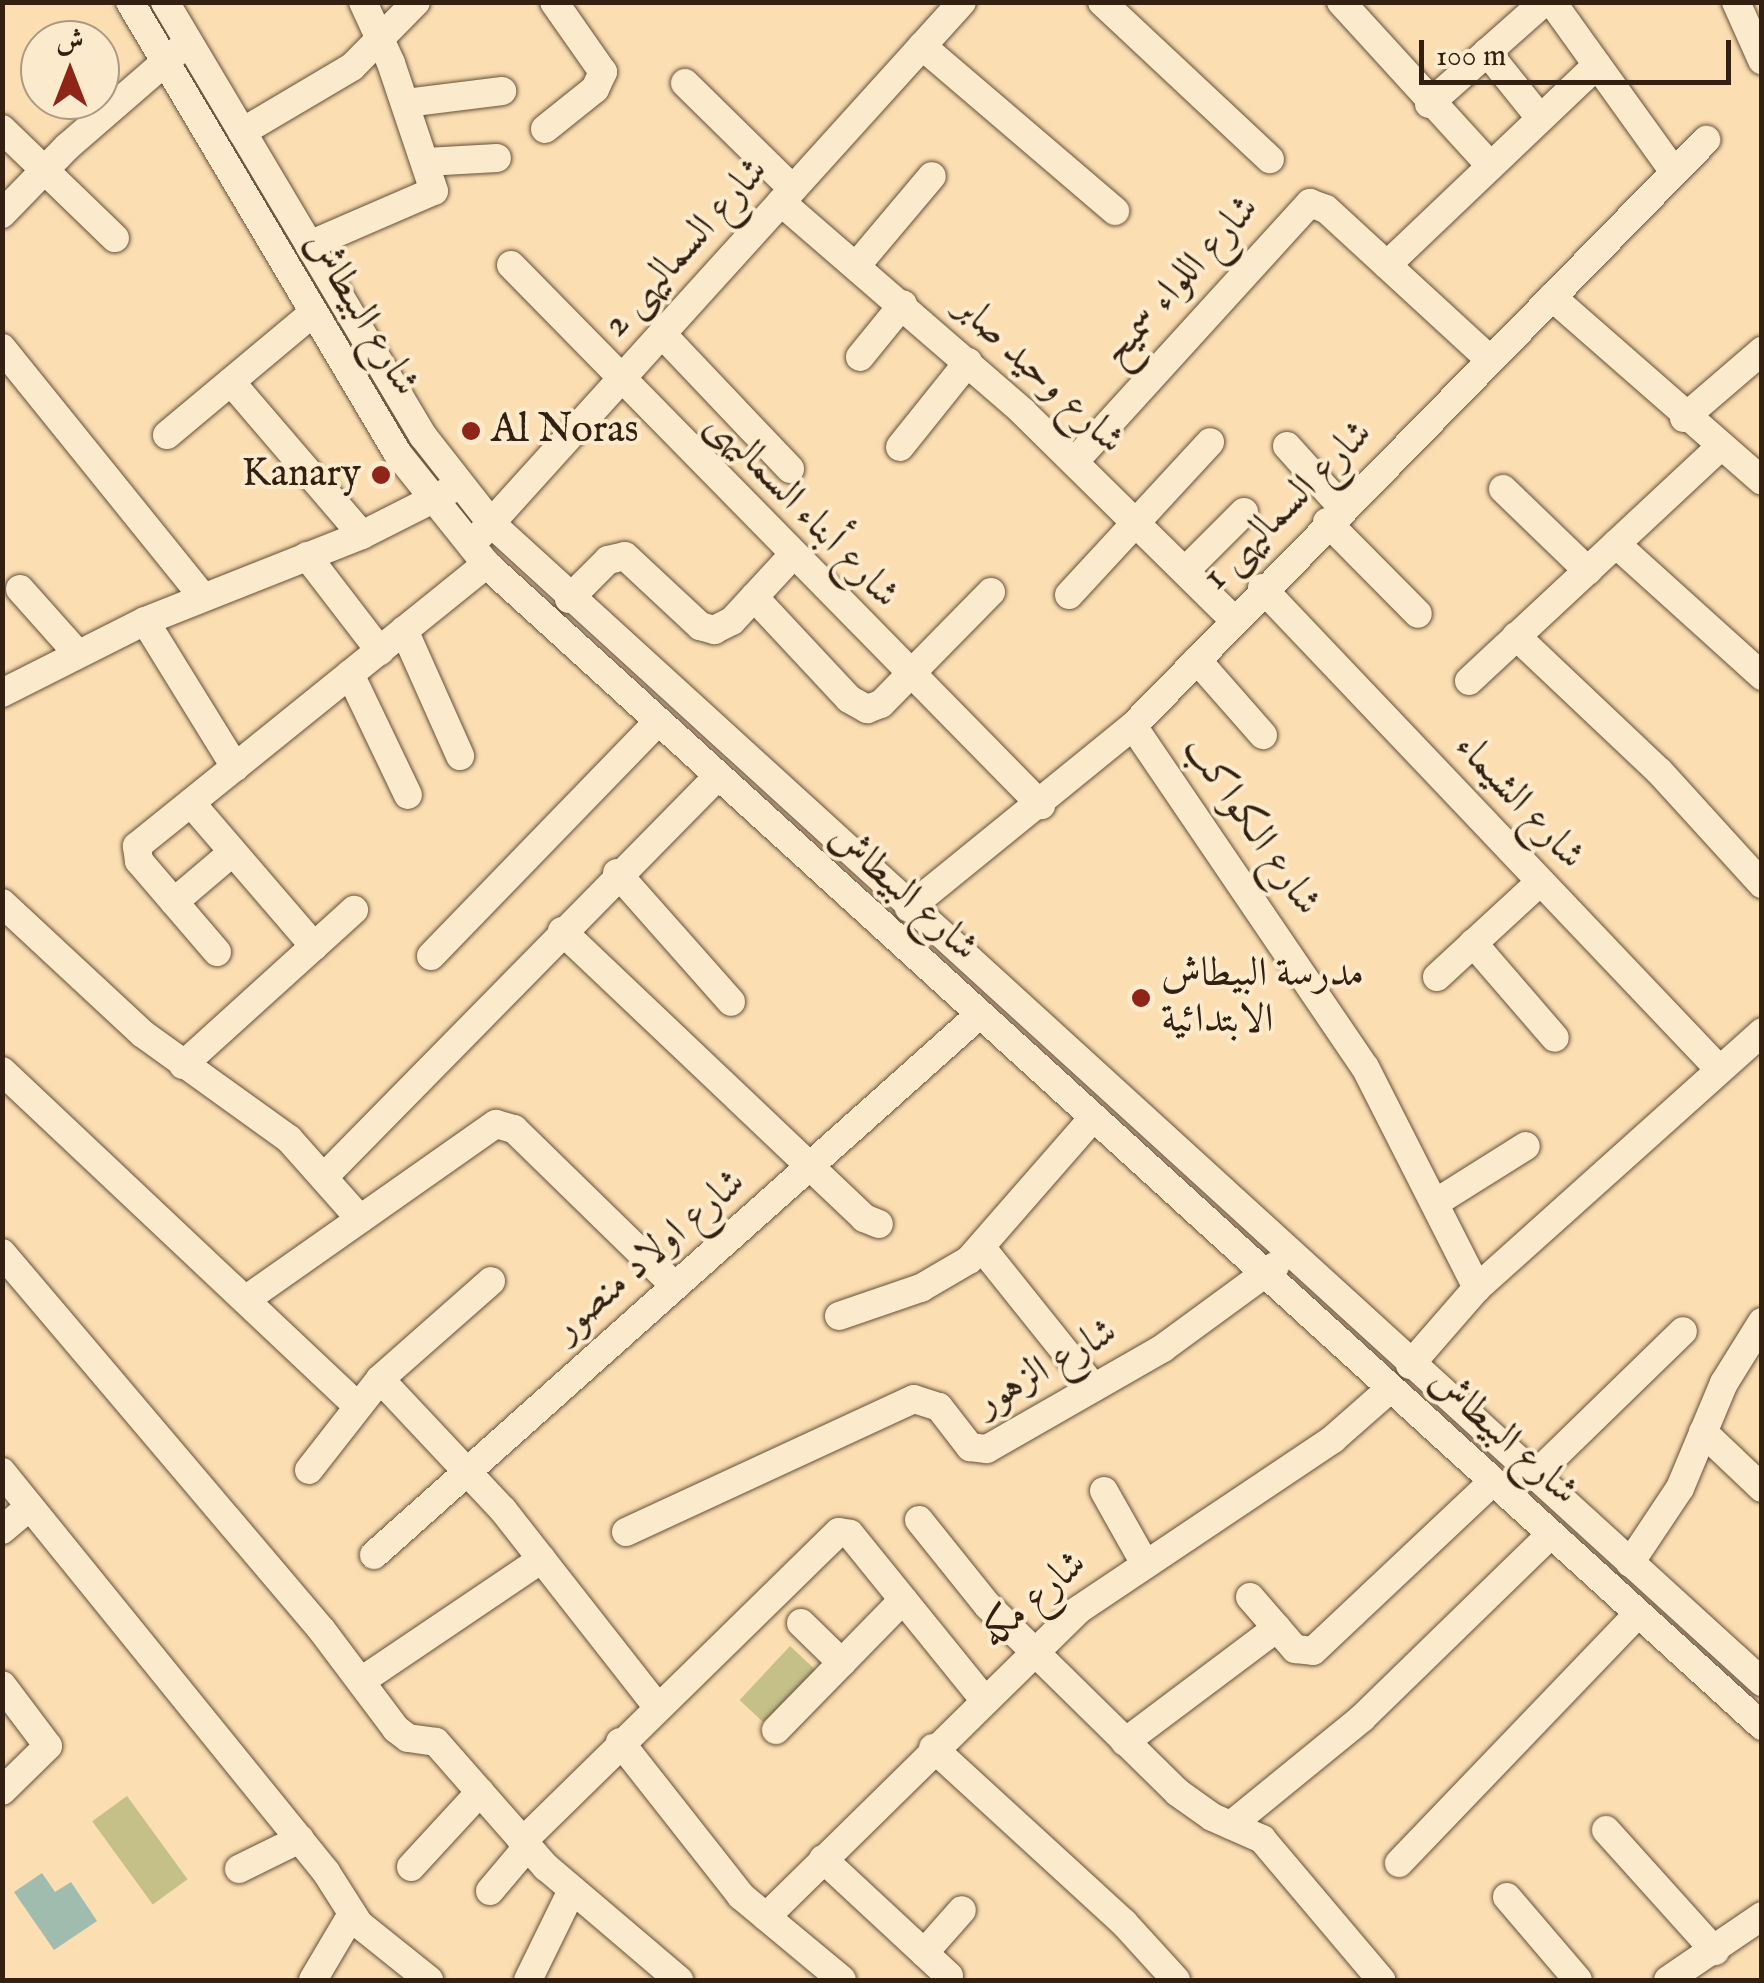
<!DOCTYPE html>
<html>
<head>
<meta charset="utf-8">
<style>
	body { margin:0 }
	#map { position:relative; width:1764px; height:1983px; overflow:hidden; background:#fbdeb2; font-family:"IM FELL English",Amiri,serif }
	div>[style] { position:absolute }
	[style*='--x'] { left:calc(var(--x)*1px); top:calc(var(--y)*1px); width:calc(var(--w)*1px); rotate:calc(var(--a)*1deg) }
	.green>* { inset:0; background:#c4c088; transform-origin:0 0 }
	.water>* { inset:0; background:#9fbcaf }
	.roads { filter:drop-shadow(0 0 2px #655039) drop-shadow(0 0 2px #655039) }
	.minor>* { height:28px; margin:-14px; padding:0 14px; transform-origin:14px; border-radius:14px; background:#fceacd }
	.dots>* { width:28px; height:28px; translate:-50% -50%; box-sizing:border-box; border:5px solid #fceacd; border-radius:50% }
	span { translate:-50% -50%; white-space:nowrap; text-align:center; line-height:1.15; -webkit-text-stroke:8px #fceacd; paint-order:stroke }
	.street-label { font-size:40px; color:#332011 }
	.poi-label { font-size:40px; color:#332011 }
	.left { translate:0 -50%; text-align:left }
	.right { translate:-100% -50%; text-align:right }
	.frame { position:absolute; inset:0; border:5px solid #332011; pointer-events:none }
	.north { position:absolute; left:20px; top:20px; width:100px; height:100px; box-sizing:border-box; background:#fceacd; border:2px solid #ac9982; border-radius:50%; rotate:0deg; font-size:28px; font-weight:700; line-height:40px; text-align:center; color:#332011 }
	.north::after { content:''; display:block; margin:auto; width:35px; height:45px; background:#8f2418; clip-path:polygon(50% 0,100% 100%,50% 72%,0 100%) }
	.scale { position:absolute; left:1419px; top:40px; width:312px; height:45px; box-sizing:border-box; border:5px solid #332011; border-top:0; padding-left:12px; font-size:30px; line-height:35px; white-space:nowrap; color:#332011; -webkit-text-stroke:8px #fceacd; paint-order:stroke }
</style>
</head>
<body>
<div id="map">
	<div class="green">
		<i style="left:790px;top:1646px;width:38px;height:74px;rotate:43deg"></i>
		<i style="left:127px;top:1796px;width:103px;height:43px;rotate:54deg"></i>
	</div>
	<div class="water">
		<i style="clip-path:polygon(42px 1873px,55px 1892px,71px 1882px,97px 1921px,54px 1950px,14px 1892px)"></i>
	</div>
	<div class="roads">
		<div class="minor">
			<i style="--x:130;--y:2;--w:525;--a:59.34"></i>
			<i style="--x:398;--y:454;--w:141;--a:51.3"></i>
			<i style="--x:486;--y:564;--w:1726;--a:42.32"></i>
			<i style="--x:165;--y:2;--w:505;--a:59.27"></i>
			<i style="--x:423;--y:436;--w:112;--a:51.9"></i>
			<i style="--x:492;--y:524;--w:1719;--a:42.36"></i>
			<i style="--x:1102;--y:2;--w:230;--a:43.1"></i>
			<i style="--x:1341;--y:2;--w:222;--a:47.6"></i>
			<i style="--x:1552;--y:2;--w:209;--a:54.3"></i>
			<i style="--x:1736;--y:2;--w:64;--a:65.9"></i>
			<i style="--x:922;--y:46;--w:254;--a:40.5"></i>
			<i style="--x:1487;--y:52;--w:85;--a:51.2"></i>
			<i style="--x:685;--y:83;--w:151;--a:44.5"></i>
			<i style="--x:406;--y:103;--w:97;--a:-7.1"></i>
			<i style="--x:1429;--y:104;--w:154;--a:-41.6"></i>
			<i style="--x:2;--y:129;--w:157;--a:44"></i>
			<i style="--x:545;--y:129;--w:64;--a:-38.7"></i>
			<i style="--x:595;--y:89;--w:19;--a:-65"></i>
			<i style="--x:603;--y:72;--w:85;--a:-125"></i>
			<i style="--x:242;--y:132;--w:128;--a:-30.6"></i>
			<i style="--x:352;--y:67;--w:91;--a:-45.4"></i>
			<i style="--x:426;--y:162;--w:71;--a:-3.2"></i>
			<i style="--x:781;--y:202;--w:319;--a:40.9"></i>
			<i style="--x:1022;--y:411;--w:296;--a:44.6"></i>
			<i style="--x:2;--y:214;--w:93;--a:-45.9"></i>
			<i style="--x:67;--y:147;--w:150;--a:-40.9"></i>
			<i style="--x:309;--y:245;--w:136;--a:-23.4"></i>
			<i style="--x:434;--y:191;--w:135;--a:-108.6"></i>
			<i style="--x:391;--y:63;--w:67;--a:-114.7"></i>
			<i style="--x:511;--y:265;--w:757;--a:45.54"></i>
			<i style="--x:857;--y:265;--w:116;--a:-49.9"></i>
			<i style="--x:1387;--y:265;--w:290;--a:-43.6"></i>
			<i style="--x:1552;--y:297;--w:279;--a:41.2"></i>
			<i style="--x:662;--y:334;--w:186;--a:46.5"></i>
			<i style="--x:2;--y:348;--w:320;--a:51.1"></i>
			<i style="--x:860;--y:357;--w:68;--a:-50.9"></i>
			<i style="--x:231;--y:382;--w:201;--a:49.4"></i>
			<i style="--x:1684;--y:418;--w:103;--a:-40.7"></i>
			<i style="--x:167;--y:435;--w:190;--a:-39.9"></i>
			<i style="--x:1287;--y:446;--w:82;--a:48"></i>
			<i style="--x:900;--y:447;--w:109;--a:-51.3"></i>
			<i style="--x:1075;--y:461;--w:349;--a:-47.7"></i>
			<i style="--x:1310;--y:203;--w:17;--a:21"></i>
			<i style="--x:1326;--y:209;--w:223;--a:42.6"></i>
			<i style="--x:1503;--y:489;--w:118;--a:44"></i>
			<i style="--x:1327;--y:522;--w:129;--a:45.3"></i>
			<i style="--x:481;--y:534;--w:717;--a:-47.88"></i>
			<i style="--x:1616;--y:544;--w:197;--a:42.1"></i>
			<i style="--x:307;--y:556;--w:120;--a:52.5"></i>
			<i style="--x:1186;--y:570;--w:82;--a:-45"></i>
			<i style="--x:1262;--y:588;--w:663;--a:46.47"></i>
			<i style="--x:20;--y:589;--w:87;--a:48.3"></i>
			<i style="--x:1069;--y:595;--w:208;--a:-47.3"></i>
			<i style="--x:754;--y:597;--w:139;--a:47"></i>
			<i style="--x:849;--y:699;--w:21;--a:29"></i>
			<i style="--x:867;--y:709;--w:15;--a:-20"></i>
			<i style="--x:881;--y:704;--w:157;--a:-45.5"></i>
			<i style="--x:569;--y:599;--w:55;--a:-45"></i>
			<i style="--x:608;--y:560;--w:17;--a:-13"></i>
			<i style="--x:625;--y:556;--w:103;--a:43"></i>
			<i style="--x:700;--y:626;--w:15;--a:16"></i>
			<i style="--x:714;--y:630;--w:20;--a:-27"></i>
			<i style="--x:732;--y:621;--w:87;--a:-47.3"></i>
			<i style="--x:145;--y:621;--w:172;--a:58.3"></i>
			<i style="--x:404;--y:630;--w:138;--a:66"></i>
			<i style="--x:1516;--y:636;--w:197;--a:43.4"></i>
			<i style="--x:1659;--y:771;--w:153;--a:47.7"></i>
			<i style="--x:1197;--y:660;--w:100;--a:48.7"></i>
			<i style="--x:350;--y:674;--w:134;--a:64.4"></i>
			<i style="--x:1469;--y:681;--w:342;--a:-43"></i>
			<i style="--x:2;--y:693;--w:160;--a:-26.7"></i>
			<i style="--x:145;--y:621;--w:233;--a:-21.6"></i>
			<i style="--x:362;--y:535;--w:95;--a:-26.8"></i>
			<i style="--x:1133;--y:726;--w:412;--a:55.8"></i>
			<i style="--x:1365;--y:1067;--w:248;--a:63.1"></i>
			<i style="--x:191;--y:803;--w:189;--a:49.3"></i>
			<i style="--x:617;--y:873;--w:172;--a:48.5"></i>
			<i style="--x:174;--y:902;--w:77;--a:-40.3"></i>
			<i style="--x:2;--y:903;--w:192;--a:42.9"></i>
			<i style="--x:143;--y:1034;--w:180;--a:35.7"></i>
			<i style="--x:289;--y:1139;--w:107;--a:48.4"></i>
			<i style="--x:909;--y:908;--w:289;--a:-39.1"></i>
			<i style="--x:1133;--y:726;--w:820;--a:-45.64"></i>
			<i style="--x:562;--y:931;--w:417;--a:43.5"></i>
			<i style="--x:864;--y:1218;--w:16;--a:22"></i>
			<i style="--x:1473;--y:943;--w:125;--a:49.2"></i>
			<i style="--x:217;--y:952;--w:120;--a:-130.6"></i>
			<i style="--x:139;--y:861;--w:15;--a:-98"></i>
			<i style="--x:137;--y:846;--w:449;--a:-38.9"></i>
			<i style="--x:431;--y:956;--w:325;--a:-45.9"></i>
			<i style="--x:1437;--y:977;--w:139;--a:-42.7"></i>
			<i style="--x:183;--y:1065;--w:231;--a:-42.2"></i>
			<i style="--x:2;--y:1071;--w:487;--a:43.3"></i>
			<i style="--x:326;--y:1175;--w:558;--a:-45.51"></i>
			<i style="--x:1435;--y:1203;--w:107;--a:-32.1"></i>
			<i style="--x:982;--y:1248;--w:179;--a:51.3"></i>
			<i style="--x:2;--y:1253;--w:493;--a:49.7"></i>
			<i style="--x:321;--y:1629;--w:125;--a:53.1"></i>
			<i style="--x:396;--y:1729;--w:15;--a:37"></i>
			<i style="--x:408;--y:1738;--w:28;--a:8"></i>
			<i style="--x:436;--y:1742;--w:167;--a:48.7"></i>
			<i style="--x:546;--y:1867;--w:175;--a:40.4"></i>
			<i style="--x:248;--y:1298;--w:303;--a:-35.1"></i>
			<i style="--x:496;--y:1124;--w:19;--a:16"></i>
			<i style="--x:514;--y:1129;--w:223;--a:44.3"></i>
			<i style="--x:839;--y:1316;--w:87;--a:-18.9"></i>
			<i style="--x:921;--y:1288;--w:56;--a:-30.3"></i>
			<i style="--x:969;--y:1260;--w:187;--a:-48.9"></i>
			<i style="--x:1410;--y:1365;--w:102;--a:-49"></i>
			<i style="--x:1477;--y:1288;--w:383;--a:-41.9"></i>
			<i style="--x:380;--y:1379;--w:180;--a:46.8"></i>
			<i style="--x:503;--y:1510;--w:248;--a:51.9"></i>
			<i style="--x:1703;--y:1432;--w:81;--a:43.5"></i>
			<i style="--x:309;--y:1470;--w:115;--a:-52"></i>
			<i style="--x:380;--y:1379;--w:148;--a:-41.4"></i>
			<i style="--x:2;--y:1472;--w:515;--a:50.99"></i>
			<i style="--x:326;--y:1872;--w:62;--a:57.6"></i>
			<i style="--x:359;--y:1924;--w:90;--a:38.7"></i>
			<i style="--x:1533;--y:1477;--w:209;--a:-44.2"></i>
			<i style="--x:1104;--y:1491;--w:81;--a:60.6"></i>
			<i style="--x:919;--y:1520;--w:110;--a:51.3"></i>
			<i style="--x:988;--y:1606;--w:265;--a:44.5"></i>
			<i style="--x:1177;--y:1792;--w:43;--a:35.5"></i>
			<i style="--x:1212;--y:1817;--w:55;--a:23.7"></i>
			<i style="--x:1262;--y:1839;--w:185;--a:49.8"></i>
			<i style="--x:2;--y:1530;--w:35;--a:-40"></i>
			<i style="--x:626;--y:1532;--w:317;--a:-24.8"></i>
			<i style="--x:914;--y:1399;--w:26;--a:18"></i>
			<i style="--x:939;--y:1407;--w:51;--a:52.2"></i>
			<i style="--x:970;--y:1447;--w:17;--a:7"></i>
			<i style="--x:987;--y:1449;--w:203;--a:-29.8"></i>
			<i style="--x:1163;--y:1348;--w:139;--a:-36.2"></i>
			<i style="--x:374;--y:1555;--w:810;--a:-41.75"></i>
			<i style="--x:1630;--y:1563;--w:90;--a:-56.3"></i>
			<i style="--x:1680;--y:1488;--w:114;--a:-67.3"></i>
			<i style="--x:1724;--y:1383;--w:72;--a:-58.1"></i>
			<i style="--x:1250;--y:1597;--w:69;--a:49.1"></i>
			<i style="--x:1295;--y:1649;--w:18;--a:6"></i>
			<i style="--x:1313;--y:1651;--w:245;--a:-43.3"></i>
			<i style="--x:801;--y:1623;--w:57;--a:44.3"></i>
			<i style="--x:361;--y:1681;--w:218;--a:-34"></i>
			<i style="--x:2;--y:1685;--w:76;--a:53"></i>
			<i style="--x:48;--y:1746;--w:64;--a:135.6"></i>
			<i style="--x:776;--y:1730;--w:182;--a:-45.7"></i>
			<i style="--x:620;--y:1742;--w:196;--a:51.8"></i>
			<i style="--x:741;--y:1896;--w:131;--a:39.7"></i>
			<i style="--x:1125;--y:1742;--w:190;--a:-36.9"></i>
			<i style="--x:933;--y:1748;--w:259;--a:42.5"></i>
			<i style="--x:1124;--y:1923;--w:77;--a:47.6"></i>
			<i style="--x:1231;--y:1825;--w:169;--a:-39.2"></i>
			<i style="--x:1362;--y:1718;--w:262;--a:-44.2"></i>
			<i style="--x:1606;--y:1830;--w:163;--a:48"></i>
			<i style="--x:522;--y:1842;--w:443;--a:-44.4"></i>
			<i style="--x:839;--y:1532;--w:11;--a:10"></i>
			<i style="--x:850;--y:1534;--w:211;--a:51"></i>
			<i style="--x:823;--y:1859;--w:172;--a:42.9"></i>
			<i style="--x:1399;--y:1863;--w:345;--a:-46.2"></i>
			<i style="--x:411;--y:1867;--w:102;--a:-47.4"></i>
			<i style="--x:239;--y:1869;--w:68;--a:-26.2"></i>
			<i style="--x:490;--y:1891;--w:57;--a:-49.9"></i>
			<i style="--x:1507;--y:1897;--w:109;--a:49.5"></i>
			<i style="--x:766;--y:1917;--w:438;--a:-44.5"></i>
			<i style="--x:1078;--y:1610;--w:307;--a:-33.8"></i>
			<i style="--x:1333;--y:1439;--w:76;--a:-41.3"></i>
			<i style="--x:924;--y:1953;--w:57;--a:-48.5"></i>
			<i style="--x:313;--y:1980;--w:77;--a:-59.4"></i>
			<i style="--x:528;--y:1980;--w:100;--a:-63.9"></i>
			<i style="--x:1668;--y:1980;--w:114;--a:-34.2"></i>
		</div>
	</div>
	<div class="dots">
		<i style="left:471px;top:431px;background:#8f2418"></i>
		<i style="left:381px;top:475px;background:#8f2418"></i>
		<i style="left:1141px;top:998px;background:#8f2418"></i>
	</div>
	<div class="street-label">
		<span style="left:686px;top:248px;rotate:-48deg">شارع السماليهى 2</span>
		<span style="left:1181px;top:281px;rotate:-48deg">شارع اللواء سميح</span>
		<span style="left:361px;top:314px;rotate:59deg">شارع البيطاش</span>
		<span style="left:1039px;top:375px;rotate:43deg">شارع وحيد صابر</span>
		<span style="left:1288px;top:506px;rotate:-45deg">شارع السماليهى 1</span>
		<span style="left:802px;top:510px;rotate:46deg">شارع أبناء السماليهى</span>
		<span style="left:1519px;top:802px;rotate:47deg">شارع الشيماء</span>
		<span style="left:1251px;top:826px;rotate:55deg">شارع الكواكب</span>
		<span style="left:903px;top:893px;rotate:42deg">شارع البيطاش</span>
		<span style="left:650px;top:1256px;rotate:-41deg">شارع اولاد منصور</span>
		<span style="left:1047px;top:1368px;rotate:-30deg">شارع الزهور</span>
		<span style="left:1503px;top:1437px;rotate:42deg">شارع البيطاش</span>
		<span style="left:1034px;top:1600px;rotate:-41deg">شارع مكه</span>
	</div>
	<div class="poi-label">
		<span class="left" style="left:491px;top:431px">Al Noras</span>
		<span class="right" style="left:361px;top:475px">Kanary</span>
		<span class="left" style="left:1161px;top:998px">مدرسة البيطاش<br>الابتدائية</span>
	</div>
	<div class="frame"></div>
	<div class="north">ش</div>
	<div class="scale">100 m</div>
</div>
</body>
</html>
